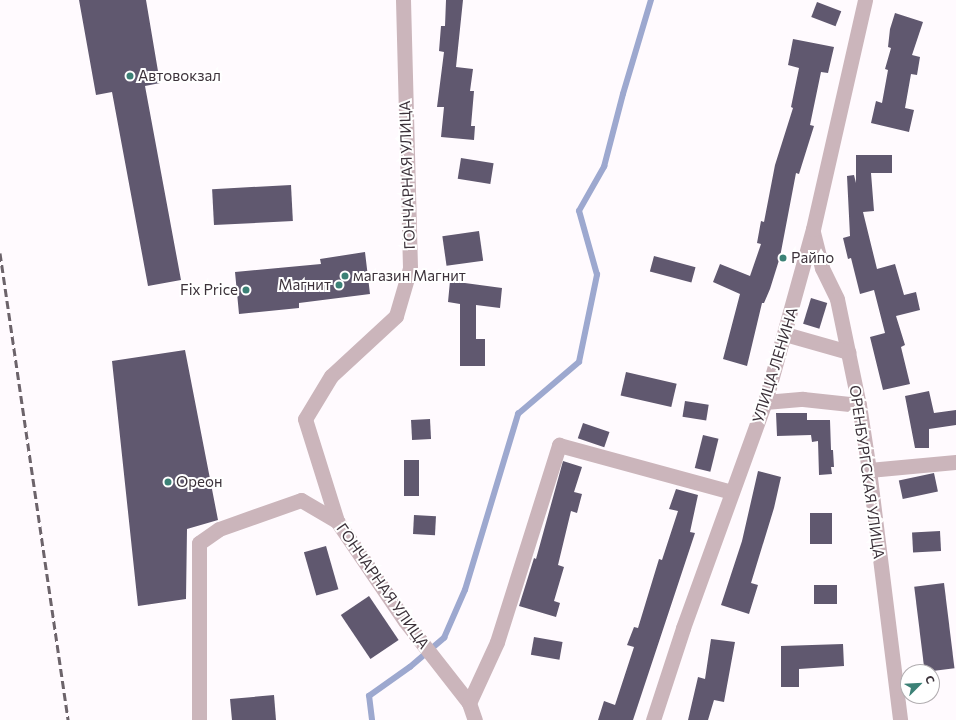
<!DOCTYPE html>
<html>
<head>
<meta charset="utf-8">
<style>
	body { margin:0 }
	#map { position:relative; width:956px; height:720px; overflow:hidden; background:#fffafe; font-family:Commissioner,sans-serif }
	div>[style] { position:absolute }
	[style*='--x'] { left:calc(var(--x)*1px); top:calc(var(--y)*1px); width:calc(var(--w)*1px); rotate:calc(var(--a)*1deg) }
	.stream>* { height:5.5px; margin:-2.75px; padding:0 2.75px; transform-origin:2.75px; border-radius:2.75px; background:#9da8cf }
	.building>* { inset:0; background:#60586f; transform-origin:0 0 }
	.minor>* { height:15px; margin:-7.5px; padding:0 7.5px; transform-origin:7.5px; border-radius:7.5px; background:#cbb5bb }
	.rail>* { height:3px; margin-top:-1.5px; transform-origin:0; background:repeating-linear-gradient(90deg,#6c636a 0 8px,transparent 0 12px) }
	.dots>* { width:11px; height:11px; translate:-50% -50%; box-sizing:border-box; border:2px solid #fff; border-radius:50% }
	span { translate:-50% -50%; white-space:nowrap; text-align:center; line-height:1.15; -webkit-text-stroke:4px #fff; paint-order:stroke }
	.poi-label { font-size:15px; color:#3c323a }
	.left { translate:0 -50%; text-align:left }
	.right { translate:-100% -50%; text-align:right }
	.street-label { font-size:15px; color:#3c323a }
	.north { position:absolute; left:900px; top:664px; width:40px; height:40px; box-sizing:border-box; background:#fff; border:1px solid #b1adb0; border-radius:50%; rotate:66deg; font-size:11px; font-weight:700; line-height:16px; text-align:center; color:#3c323a }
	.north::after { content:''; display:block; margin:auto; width:14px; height:18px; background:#3c8176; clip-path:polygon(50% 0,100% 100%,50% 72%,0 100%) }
</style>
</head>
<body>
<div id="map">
	<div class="stream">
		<i style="--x:372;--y:720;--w:24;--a:-97"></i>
		<i style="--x:369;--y:696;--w:50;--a:-35.3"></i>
		<i style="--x:410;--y:667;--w:45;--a:-40.5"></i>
		<i style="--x:444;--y:638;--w:52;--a:-66.4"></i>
		<i style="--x:465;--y:590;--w:184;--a:-73.2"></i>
		<i style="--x:518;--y:414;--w:80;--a:-40.4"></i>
		<i style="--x:579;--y:362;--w:89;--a:-78.3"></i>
		<i style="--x:597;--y:275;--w:66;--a:-105.7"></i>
		<i style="--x:579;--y:211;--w:51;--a:-60.4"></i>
		<i style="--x:604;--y:167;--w:75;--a:-75.4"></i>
		<i style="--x:623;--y:94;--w:98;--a:-73.4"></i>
	</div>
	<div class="building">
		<i style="clip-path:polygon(79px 0,146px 0,160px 83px,145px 86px,181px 280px,148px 286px,112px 92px,96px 95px)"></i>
		<i style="clip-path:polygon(446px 0,463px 0,456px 67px,473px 69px,470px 91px,474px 91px,471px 126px,475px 126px,474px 140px,441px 137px,444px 107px,437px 107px,444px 52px,439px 51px,441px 26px,445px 26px)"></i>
		<i style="left:817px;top:2px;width:26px;height:16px;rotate:21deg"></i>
		<i style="clip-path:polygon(895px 13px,923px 22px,912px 55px,920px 57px,917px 75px,911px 74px,905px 108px,914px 110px,909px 132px,871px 123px,876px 101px,882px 103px,888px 70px,885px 69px,891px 48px,888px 47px,890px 29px)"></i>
		<i style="clip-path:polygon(793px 39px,834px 47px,828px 73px,821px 72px,810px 125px,814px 126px,799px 174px,796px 173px,780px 257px,770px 289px,764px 303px,762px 303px,747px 366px,723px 359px,740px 294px,713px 282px,720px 264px,750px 276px,761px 244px,757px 243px,761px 221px,764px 222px,775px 165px,793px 108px,791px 107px,799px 68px,788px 65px)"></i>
		<i style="clip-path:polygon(856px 155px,892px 155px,892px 173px,871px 173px,874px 211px,863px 212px,877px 269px,895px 264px,904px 295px,916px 292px,920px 310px,896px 316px,905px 345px,901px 347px,910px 384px,883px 390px,870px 337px,885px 333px,874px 290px,860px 294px,851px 258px,848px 259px,843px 238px,850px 236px,847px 176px,854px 175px,856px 183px)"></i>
		<i style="left:461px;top:158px;width:33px;height:21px;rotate:9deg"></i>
		<i style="left:291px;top:185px;width:36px;height:79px;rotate:87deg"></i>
		<i style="left:479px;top:231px;width:30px;height:37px;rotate:82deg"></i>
		<i style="clip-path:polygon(365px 252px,370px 294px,299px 303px,299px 308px,239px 314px,235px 272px,321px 264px,320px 259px)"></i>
		<i style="left:654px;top:256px;width:43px;height:16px;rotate:15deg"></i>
		<i style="clip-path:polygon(450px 281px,502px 288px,500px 308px,476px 305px,476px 339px,485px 339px,485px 366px,460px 366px,460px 304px,448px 302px)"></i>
		<i style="left:811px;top:298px;width:17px;height:27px;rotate:17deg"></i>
		<i style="clip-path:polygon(185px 350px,218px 520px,187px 529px,186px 599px,138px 606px,112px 361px)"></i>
		<i style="left:626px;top:372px;width:52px;height:24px;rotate:13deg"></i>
		<i style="clip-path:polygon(929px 391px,934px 413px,956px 410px,956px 425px,929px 429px,929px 448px,915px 448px,905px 396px)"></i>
		<i style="left:685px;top:401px;width:24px;height:16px;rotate:9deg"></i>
		<i style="clip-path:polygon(776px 413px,807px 413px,807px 420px,830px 420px,831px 450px,833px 450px,834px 467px,831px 467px,832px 474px,819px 475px,818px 441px,812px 442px,811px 435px,777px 436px)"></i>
		<i style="left:430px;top:419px;width:20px;height:19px;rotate:87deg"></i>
		<i style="left:583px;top:423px;width:28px;height:16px;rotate:19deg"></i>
		<i style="left:703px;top:435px;width:16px;height:34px;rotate:14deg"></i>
		<i style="left:404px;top:460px;width:15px;height:36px"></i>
		<i style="clip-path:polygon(563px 461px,582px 467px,574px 492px,582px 494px,577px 513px,571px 511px,558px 565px,564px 567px,554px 601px,560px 603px,556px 617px,519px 606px,534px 558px,536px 559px)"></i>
		<i style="clip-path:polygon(758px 471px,781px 477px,774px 508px,751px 583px,758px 585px,749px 614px,721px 605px,742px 541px)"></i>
		<i style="left:934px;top:473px;width:19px;height:36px;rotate:78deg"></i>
		<i style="clip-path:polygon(676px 489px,698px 495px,690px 532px,695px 533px,633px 720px,598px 720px,604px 701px,615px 705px,634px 647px,627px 645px,634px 627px,638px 628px,659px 559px,662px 560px,678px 511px,669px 509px)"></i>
		<i style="left:810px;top:513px;width:22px;height:31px"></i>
		<i style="left:414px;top:515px;width:22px;height:19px;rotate:3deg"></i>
		<i style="left:940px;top:531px;width:20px;height:28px;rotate:87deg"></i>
		<i style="left:326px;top:546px;width:45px;height:23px;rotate:74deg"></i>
		<i style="left:944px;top:583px;width:86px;height:30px;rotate:83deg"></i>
		<i style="left:814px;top:585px;width:23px;height:19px"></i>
		<i style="left:369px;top:596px;width:53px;height:34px;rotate:56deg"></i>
		<i style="left:534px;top:637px;width:29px;height:18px;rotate:10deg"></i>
		<i style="clip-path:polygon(711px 639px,735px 642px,724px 702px,714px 700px,708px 720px,688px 720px,698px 677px,705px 679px)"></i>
		<i style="clip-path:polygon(843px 644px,844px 666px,799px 669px,799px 687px,781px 687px,781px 646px)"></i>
		<i style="clip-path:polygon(274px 695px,276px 720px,232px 720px,230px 699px)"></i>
	</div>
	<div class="minor">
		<i style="--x:403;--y:0;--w:268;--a:88.5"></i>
		<i style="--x:410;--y:268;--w:50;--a:106.3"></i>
		<i style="--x:396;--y:316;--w:88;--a:137.3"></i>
		<i style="--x:331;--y:376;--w:50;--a:121.2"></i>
		<i style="--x:305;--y:419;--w:107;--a:72.6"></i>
		<i style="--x:337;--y:521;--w:121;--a:55.8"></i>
		<i style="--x:405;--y:621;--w:104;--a:52"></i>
		<i style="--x:469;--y:703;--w:18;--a:71"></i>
		<i style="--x:813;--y:232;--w:37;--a:76"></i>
		<i style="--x:822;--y:268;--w:34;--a:64"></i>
		<i style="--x:837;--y:299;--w:108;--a:78.3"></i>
		<i style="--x:859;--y:405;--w:66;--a:81.3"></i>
		<i style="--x:869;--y:470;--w:252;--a:82.9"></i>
		<i style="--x:785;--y:334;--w:66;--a:15.9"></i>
		<i style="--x:765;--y:402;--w:38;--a:-5"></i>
		<i style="--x:803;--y:399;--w:56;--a:6.1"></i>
		<i style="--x:869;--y:470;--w:87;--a:-5.3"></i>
		<i style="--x:469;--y:703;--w:67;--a:-65.3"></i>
		<i style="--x:497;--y:642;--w:207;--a:-72.5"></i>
		<i style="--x:559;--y:445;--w:179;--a:15.2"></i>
		<i style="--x:199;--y:720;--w:177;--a:-90"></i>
		<i style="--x:199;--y:543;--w:24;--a:-35"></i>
		<i style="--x:219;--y:529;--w:87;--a:-19.5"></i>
		<i style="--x:301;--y:500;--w:42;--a:30.3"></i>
		<i style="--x:653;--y:720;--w:97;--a:-71.9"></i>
		<i style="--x:683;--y:628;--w:240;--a:-70.1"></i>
		<i style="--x:765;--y:402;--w:180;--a:-74.5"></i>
		<i style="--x:813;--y:229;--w:235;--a:-77.2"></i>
	</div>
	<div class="rail">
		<i style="--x:0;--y:253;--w:472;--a:81.7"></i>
	</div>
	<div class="dots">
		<i style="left:130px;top:76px;background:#3c8176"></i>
		<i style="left:783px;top:258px;background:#3c8176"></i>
		<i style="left:345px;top:276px;background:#3c8176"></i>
		<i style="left:339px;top:285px;background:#3c8176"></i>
		<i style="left:246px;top:290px;background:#3c8176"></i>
		<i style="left:168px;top:482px;background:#3c8176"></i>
	</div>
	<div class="poi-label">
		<span class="left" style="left:138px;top:76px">Автовокзал</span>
		<span class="left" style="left:791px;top:258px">Райпо</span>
		<span class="left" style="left:353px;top:276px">магазин Магнит</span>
		<span class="right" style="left:331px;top:285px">Магнит</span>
		<span class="right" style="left:238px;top:290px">Fix Price</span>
		<span class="left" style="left:176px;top:482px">Ореон</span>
	</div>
	<div class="street-label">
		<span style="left:407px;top:175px;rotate:-92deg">ГОНЧАРНАЯ УЛИЦА</span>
		<span style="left:775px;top:365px;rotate:-73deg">УЛИЦА ЛЕНИНА</span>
		<span style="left:867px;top:472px;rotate:82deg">ОРЕНБУРГСКАЯ УЛИЦА</span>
		<span style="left:383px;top:586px;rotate:55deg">ГОНЧАРНАЯ УЛИЦА</span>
	</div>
	<div class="north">С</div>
</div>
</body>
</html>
